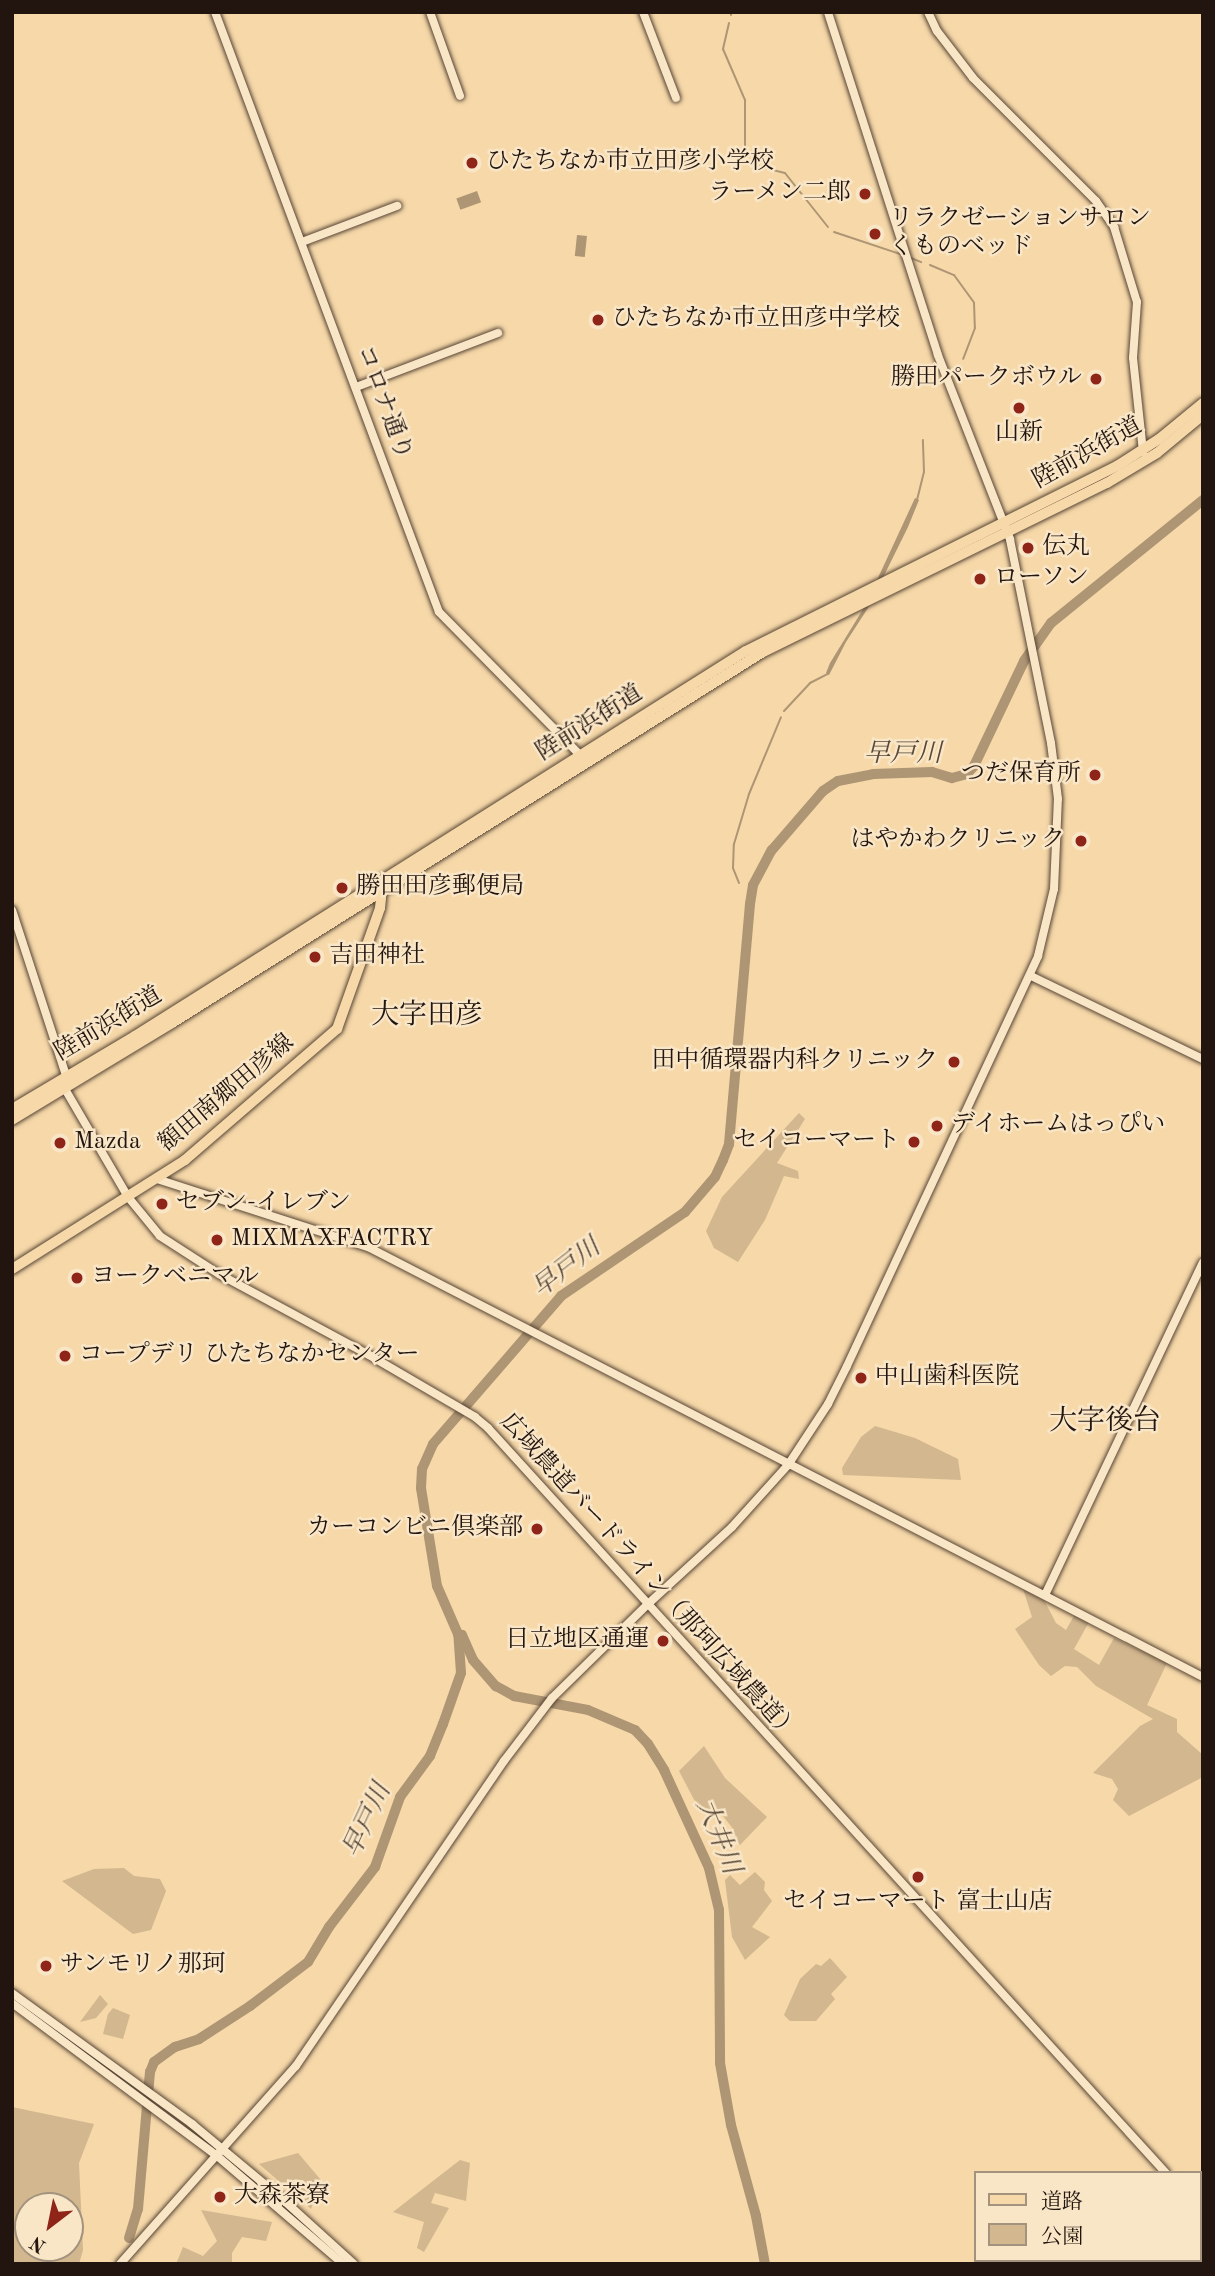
<!DOCTYPE html>
<html>
<head>
<meta charset="utf-8">
<style>
	body { margin:0 }
	#map { position:relative; width:1215px; height:2276px; overflow:hidden; background:#f6d8a9; font-family:"Old Standard TT","Noto Serif JP",serif }
	div>[style] { position:absolute }
	[style*='--x'] { left:calc(var(--x)*1px); top:calc(var(--y)*1px); width:calc(var(--w)*1px); rotate:calc(var(--a)*1deg) }
	.green>* { inset:0; background:#d2b78f }
	.water>* { inset:0; background:#ae9574; transform-origin:0 0 }
	.stream>* { height:2px; margin:-1px; padding:0 1px; transform-origin:1px; border-radius:1px; background:#ae9574 }
	.river>* { height:10px; margin:-5px; padding:0 5px; transform-origin:5px; border-radius:5px; background:#ae9574 }
	.roads { filter:drop-shadow(0 0 2px #574535) drop-shadow(0 0 2px #574535) }
	.minor>* { height:8px; margin:-4px; padding:0 4px; transform-origin:4px; border-radius:4px; background:#f9e6c7 }
	.major>* { height:10px; margin:-5px; padding:0 5px; transform-origin:5px; border-radius:5px; background:#f6d8a9 }
	.highway>* { height:10px; margin:-5px; padding:0 5px; transform-origin:5px; border-radius:5px; background:#f6d8a9 }
	.dots>* { width:19px; height:19px; translate:-50% -50%; box-sizing:border-box; border:4px solid #f9e6c7; border-radius:50% }
	span { translate:-50% -50%; white-space:nowrap; text-align:center; line-height:1.15; -webkit-text-stroke:5px #f9e6c7; paint-order:stroke }
	.poi-label { font-size:24px; color:#22140e }
	.left { translate:0 -50%; text-align:left }
	.right { translate:-100% -50%; text-align:right }
	.street-label { font-size:24px; color:#22140e }
	.water-label { font-size:26px; color:#5a4837; font-style:italic }
	.quarter-label { font-size:28px; color:#22140e }
	.frame { position:absolute; inset:0; border:14px solid #22140e; pointer-events:none }
	.legend { position:absolute; left:974px; top:2171px; width:228px; height:91px; box-sizing:border-box; background:#f9e6c7; border:2px solid #a3927d; margin:0; padding:9px 12px; list-style:none; font-size:21px; color:#22140e }
	.legend li { display:flex; align-items:center; gap:14px; height:35px }
	.legend b { width:35px; border:2px solid #a3927d }
	.north { position:absolute; left:14px; top:2192px; width:70px; height:70px; box-sizing:border-box; background:#f9e6c7; border:2px solid #a3927d; border-radius:50%; rotate:212deg; font-size:19px; font-weight:700; line-height:28px; text-align:center; color:#22140e }
	.north::after { content:''; display:block; margin:auto; width:24px; height:32px; background:#8f2418; clip-path:polygon(50% 0,100% 100%,50% 72%,0 100%) }
</style>
</head>
<body>
<div id="map">
	<div class="green">
		<i style="clip-path:polygon(799px 1113px,805px 1119px,777px 1163px,798px 1171px,799px 1179px,784px 1176px,765px 1220px,738px 1262px,714px 1248px,706px 1231px,722px 1197px)"></i>
		<i style="clip-path:polygon(875px 1426px,915px 1438px,958px 1459px,961px 1480px,843px 1475px,842px 1468px,861px 1437px)"></i>
		<i style="clip-path:polygon(1023px 1589px,1043px 1598px,1056px 1623px,1066px 1630px,1075px 1614px,1089px 1622px,1074px 1649px,1099px 1665px,1114px 1638px,1167px 1663px,1147px 1705px,1177px 1719px,1177px 1732px,1203px 1755px,1203px 1777px,1129px 1816px,1113px 1800px,1118px 1789px,1112px 1779px,1093px 1773px,1140px 1726px,1153px 1719px,1096px 1686px,1077px 1667px,1065px 1666px,1051px 1676px,1039px 1665px,1015px 1629px,1032px 1617px)"></i>
		<i style="clip-path:polygon(704px 1746px,725px 1778px,767px 1817px,740px 1845px,733px 1837px,734px 1830px,719px 1811px,711px 1813px,698px 1807px,679px 1771px)"></i>
		<i style="clip-path:polygon(124px 1868px,134px 1876px,160px 1879px,166px 1891px,151px 1930px,133px 1934px,62px 1881px,94px 1869px)"></i>
		<i style="clip-path:polygon(755px 1872px,765px 1882px,764px 1890px,772px 1901px,752px 1927px,770px 1937px,745px 1960px,732px 1937px,725px 1880px,730px 1875px,740px 1885px)"></i>
		<i style="clip-path:polygon(830px 1958px,847px 1977px,831px 1994px,835px 1999px,816px 2021px,790px 2021px,784px 2015px,800px 1979px,816px 1964px,821px 1966px)"></i>
		<i style="clip-path:polygon(100px 1995px,108px 2004px,96px 2018px,80px 2022px)"></i>
		<i style="clip-path:polygon(113px 2008px,130px 2015px,123px 2039px,103px 2034px,108px 2014px)"></i>
		<i style="clip-path:polygon(evenodd,12px 2107px,94px 2124px,79px 2163px,83px 2250px,79px 2264px,12px 2264px,12px 2107px,28px 2206px,70px 2206px,70px 2248px,28px 2248px,28px 2206px)"></i>
		<i style="clip-path:polygon(298px 2153px,321px 2180px,311px 2209px,259px 2164px)"></i>
		<i style="clip-path:polygon(460px 2160px,470px 2163px,466px 2201px,435px 2193px,431px 2203px,449px 2208px,424px 2252px,417px 2248px,424px 2222px,393px 2212px)"></i>
		<i style="clip-path:polygon(201px 2210px,272px 2222px,266px 2241px,242px 2237px,232px 2253px,232px 2264px,176px 2264px,183px 2247px,203px 2256px,217px 2241px)"></i>
	</div>
	<div class="water">
		<i style="left:477px;top:191px;width:12px;height:22px;rotate:70deg"></i>
		<i style="left:577px;top:235px;width:10px;height:21px;rotate:6deg"></i>
		<i style="clip-path:polygon(915px 498px,919px 500px,908px 527px,868px 608px,846px 642px,829px 675px,826px 673px,830px 663px,865px 606px)"></i>
	</div>
	<div class="stream">
		<i style="--x:731;--y:12;--w:3;--a:90"></i>
		<i style="--x:729;--y:23;--w:27;--a:103"></i>
		<i style="--x:723;--y:49;--w:56;--a:66.7"></i>
		<i style="--x:745;--y:100;--w:63;--a:90"></i>
		<i style="--x:745;--y:163;--w:41;--a:14"></i>
		<i style="--x:785;--y:173;--w:69;--a:51.5"></i>
		<i style="--x:834;--y:232;--w:70;--a:18.4"></i>
		<i style="--x:911;--y:258;--w:11;--a:22"></i>
		<i style="--x:930;--y:265;--w:26;--a:23"></i>
		<i style="--x:954;--y:275;--w:34;--a:54"></i>
		<i style="--x:974;--y:303;--w:25;--a:88"></i>
		<i style="--x:975;--y:328;--w:33;--a:111"></i>
		<i style="--x:917;--y:500;--w:29;--a:-76"></i>
		<i style="--x:924;--y:472;--w:32;--a:-92"></i>
		<i style="--x:784;--y:711;--w:38;--a:-47"></i>
		<i style="--x:810;--y:683;--w:20;--a:-27"></i>
		<i style="--x:739;--y:883;--w:16;--a:-112"></i>
		<i style="--x:733;--y:868;--w:24;--a:-88"></i>
		<i style="--x:734;--y:844;--w:52;--a:-73.3"></i>
		<i style="--x:749;--y:794;--w:83;--a:-67.4"></i>
	</div>
	<div class="river">
		<i style="--x:458;--y:1634;--w:4;--a:14"></i>
		<i style="--x:462;--y:1635;--w:27;--a:66"></i>
		<i style="--x:473;--y:1660;--w:35;--a:49"></i>
		<i style="--x:496;--y:1686;--w:21;--a:29"></i>
		<i style="--x:514;--y:1696;--w:75;--a:10.7"></i>
		<i style="--x:588;--y:1710;--w:51;--a:23.1"></i>
		<i style="--x:635;--y:1730;--w:19;--a:47"></i>
		<i style="--x:648;--y:1744;--w:31;--a:58"></i>
		<i style="--x:664;--y:1770;--w:108;--a:65.3"></i>
		<i style="--x:709;--y:1868;--w:43;--a:76.6"></i>
		<i style="--x:719;--y:1910;--w:153;--a:89.6"></i>
		<i style="--x:720;--y:2063;--w:63;--a:79.9"></i>
		<i style="--x:731;--y:2125;--w:94;--a:74.6"></i>
		<i style="--x:756;--y:2216;--w:49;--a:79.4"></i>
		<i style="--x:129;--y:2238;--w:30;--a:-73"></i>
		<i style="--x:138;--y:2209;--w:138;--a:-85"></i>
		<i style="--x:150;--y:2072;--w:11;--a:-68"></i>
		<i style="--x:154;--y:2062;--w:26;--a:-36"></i>
		<i style="--x:175;--y:2047;--w:25;--a:-18"></i>
		<i style="--x:199;--y:2039;--w:61;--a:-32.9"></i>
		<i style="--x:250;--y:2006;--w:73;--a:-37.2"></i>
		<i style="--x:308;--y:1962;--w:41;--a:-59"></i>
		<i style="--x:329;--y:1927;--w:76;--a:-52.5"></i>
		<i style="--x:375;--y:1867;--w:74;--a:-70.3"></i>
		<i style="--x:400;--y:1797;--w:51;--a:-53.8"></i>
		<i style="--x:430;--y:1756;--w:35;--a:-68"></i>
		<i style="--x:443;--y:1724;--w:54;--a:-70.6"></i>
		<i style="--x:461;--y:1673;--w:39;--a:-94"></i>
		<i style="--x:458;--y:1634;--w:52;--a:-113.6"></i>
		<i style="--x:437;--y:1586;--w:99;--a:-99.3"></i>
		<i style="--x:421;--y:1488;--w:19;--a:-87"></i>
		<i style="--x:422;--y:1469;--w:27;--a:-66"></i>
		<i style="--x:433;--y:1444;--w:196;--a:-49.1"></i>
		<i style="--x:561;--y:1296;--w:150;--a:-34.1"></i>
		<i style="--x:685;--y:1212;--w:46;--a:-49.4"></i>
		<i style="--x:715;--y:1177;--w:19;--a:-65"></i>
		<i style="--x:723;--y:1160;--w:17;--a:-69"></i>
		<i style="--x:729;--y:1144;--w:241;--a:-85"></i>
		<i style="--x:750;--y:904;--w:19;--a:-81"></i>
		<i style="--x:753;--y:885;--w:40;--a:-62"></i>
		<i style="--x:772;--y:850;--w:78;--a:-49.2"></i>
		<i style="--x:823;--y:791;--w:18;--a:-34"></i>
		<i style="--x:838;--y:781;--w:36;--a:-11"></i>
		<i style="--x:873;--y:774;--w:59;--a:-1.9"></i>
		<i style="--x:932;--y:772;--w:21;--a:17"></i>
		<i style="--x:952;--y:778;--w:16;--a:-15"></i>
		<i style="--x:967;--y:774;--w:11;--a:-49"></i>
		<i style="--x:974;--y:766;--w:116;--a:-64.5"></i>
		<i style="--x:1024;--y:661;--w:47;--a:-54.6"></i>
		<i style="--x:1051;--y:623;--w:196;--a:-39"></i>
	</div>
	<div class="roads">
		<div class="minor">
			<i style="--x:215;--y:12;--w:640;--a:69.53"></i>
			<i style="--x:439;--y:612;--w:204;--a:45.4"></i>
			<i style="--x:430;--y:12;--w:89;--a:70.3"></i>
			<i style="--x:643;--y:12;--w:92;--a:69"></i>
			<i style="--x:928;--y:12;--w:21;--a:65"></i>
			<i style="--x:937;--y:31;--w:59;--a:52.5"></i>
			<i style="--x:973;--y:78;--w:174;--a:45"></i>
			<i style="--x:1096;--y:201;--w:32;--a:55"></i>
			<i style="--x:1114;--y:227;--w:78;--a:73"></i>
			<i style="--x:1137;--y:302;--w:56;--a:94.1"></i>
			<i style="--x:1133;--y:358;--w:95;--a:83.9"></i>
			<i style="--x:302;--y:242;--w:102;--a:-20.8"></i>
			<i style="--x:356;--y:387;--w:152;--a:-20.8"></i>
			<i style="--x:12;--y:910;--w:174;--a:71.9"></i>
			<i style="--x:66;--y:1075;--w:14;--a:94"></i>
			<i style="--x:65;--y:1089;--w:125;--a:59.7"></i>
			<i style="--x:128;--y:1197;--w:50;--a:50.6"></i>
			<i style="--x:160;--y:1236;--w:70;--a:32.8"></i>
			<i style="--x:219;--y:1274;--w:170;--a:28.4"></i>
			<i style="--x:369;--y:1355;--w:123;--a:30.3"></i>
			<i style="--x:475;--y:1417;--w:17;--a:40"></i>
			<i style="--x:488;--y:1428;--w:1007;--a:47.7"></i>
			<i style="--x:1031;--y:976;--w:191;--a:25.8"></i>
			<i style="--x:157;--y:1179;--w:222;--a:17.9"></i>
			<i style="--x:368;--y:1247;--w:939;--a:27.25"></i>
			<i style="--x:1045;--y:1595;--w:368;--a:-64.6"></i>
			<i style="--x:12;--y:1993;--w:223;--a:36"></i>
			<i style="--x:192;--y:2124;--w:116;--a:39.7"></i>
			<i style="--x:281;--y:2198;--w:98;--a:42.1"></i>
			<i style="--x:12;--y:2003;--w:254;--a:36.7"></i>
			<i style="--x:216;--y:2155;--w:167;--a:40.6"></i>
			<i style="--x:1199;--y:2210;--w:5;--a:37"></i>
			<i style="--x:120;--y:2264;--w:265;--a:-48.4"></i>
			<i style="--x:296;--y:2066;--w:369;--a:-55.7"></i>
			<i style="--x:504;--y:1761;--w:79;--a:-52.7"></i>
			<i style="--x:552;--y:1698;--w:134;--a:-44.4"></i>
			<i style="--x:648;--y:1604;--w:114;--a:-42.5"></i>
			<i style="--x:732;--y:1527;--w:84;--a:-47.9"></i>
			<i style="--x:788;--y:1465;--w:73;--a:-56.7"></i>
			<i style="--x:828;--y:1404;--w:42;--a:-63.4"></i>
			<i style="--x:847;--y:1366;--w:452;--a:-65"></i>
			<i style="--x:1038;--y:956;--w:69;--a:-76.6"></i>
			<i style="--x:1054;--y:889;--w:90;--a:-87.5"></i>
			<i style="--x:1058;--y:799;--w:56;--a:-97.1"></i>
			<i style="--x:1051;--y:743;--w:208;--a:-101.4"></i>
			<i style="--x:1010;--y:539;--w:198;--a:-111.4"></i>
			<i style="--x:938;--y:355;--w:360;--a:-107.8"></i>
		</div>
		<div class="major">
			<i style="--x:12;--y:1269;--w:204;--a:-32.2"></i>
			<i style="--x:185;--y:1160;--w:201;--a:-40.8"></i>
			<i style="--x:337;--y:1029;--w:128;--a:-70.4"></i>
			<i style="--x:380;--y:908;--w:10;--a:-84"></i>
			<i style="--x:381;--y:898;--w:12;--a:-114"></i>
		</div>
		<div class="highway">
			<i style="--x:12;--y:1109;--w:143;--a:-30.7"></i>
			<i style="--x:135;--y:1036;--w:722;--a:-32.22"></i>
			<i style="--x:746;--y:651;--w:415;--a:-26.5"></i>
			<i style="--x:1117;--y:466;--w:50;--a:-32.7"></i>
			<i style="--x:1159;--y:439;--w:57;--a:-39.3"></i>
			<i style="--x:12;--y:1120;--w:187;--a:-31.2"></i>
			<i style="--x:172;--y:1023;--w:698;--a:-32.12"></i>
			<i style="--x:763;--y:652;--w:383;--a:-26.2"></i>
			<i style="--x:1107;--y:483;--w:58;--a:-31"></i>
			<i style="--x:1157;--y:453;--w:60;--a:-39.6"></i>
		</div>
	</div>
	<div class="dots">
		<i style="left:472px;top:163px;background:#8f2418"></i>
		<i style="left:865px;top:194px;background:#8f2418"></i>
		<i style="left:875px;top:234px;background:#8f2418"></i>
		<i style="left:598px;top:320px;background:#8f2418"></i>
		<i style="left:1096px;top:379px;background:#8f2418"></i>
		<i style="left:1019px;top:408px;background:#8f2418"></i>
		<i style="left:1028px;top:548px;background:#8f2418"></i>
		<i style="left:980px;top:579px;background:#8f2418"></i>
		<i style="left:1095px;top:775px;background:#8f2418"></i>
		<i style="left:1081px;top:841px;background:#8f2418"></i>
		<i style="left:342px;top:888px;background:#8f2418"></i>
		<i style="left:315px;top:957px;background:#8f2418"></i>
		<i style="left:954px;top:1062px;background:#8f2418"></i>
		<i style="left:937px;top:1126px;background:#8f2418"></i>
		<i style="left:914px;top:1142px;background:#8f2418"></i>
		<i style="left:60px;top:1143px;background:#8f2418"></i>
		<i style="left:162px;top:1204px;background:#8f2418"></i>
		<i style="left:217px;top:1240px;background:#8f2418"></i>
		<i style="left:77px;top:1278px;background:#8f2418"></i>
		<i style="left:65px;top:1356px;background:#8f2418"></i>
		<i style="left:861px;top:1378px;background:#8f2418"></i>
		<i style="left:537px;top:1529px;background:#8f2418"></i>
		<i style="left:663px;top:1641px;background:#8f2418"></i>
		<i style="left:918px;top:1877px;background:#8f2418"></i>
		<i style="left:46px;top:1966px;background:#8f2418"></i>
		<i style="left:220px;top:2197px;background:#8f2418"></i>
	</div>
	<div class="poi-label">
		<span class="left" style="left:486px;top:163px">ひたちなか市立田彦小学校</span>
		<span class="right" style="left:851px;top:194px">ラーメン二郎</span>
		<span class="left" style="left:889px;top:234px">リラクゼーションサロン<br>くものベッド</span>
		<span class="left" style="left:612px;top:320px">ひたちなか市立田彦中学校</span>
		<span class="right" style="left:1082px;top:379px">勝田パークボウル</span>
		<span style="left:1019px;top:434px">山新</span>
		<span class="left" style="left:1042px;top:548px">伝丸</span>
		<span class="left" style="left:994px;top:579px">ローソン</span>
		<span class="right" style="left:1081px;top:775px">つだ保育所</span>
		<span class="right" style="left:1065px;top:841px">はやかわクリニック</span>
		<span class="left" style="left:356px;top:888px">勝田田彦郵便局</span>
		<span class="left" style="left:329px;top:957px">吉田神社</span>
		<span class="right" style="left:938px;top:1062px">田中循環器内科クリニック</span>
		<span class="left" style="left:951px;top:1126px">デイホームはっぴい</span>
		<span class="right" style="left:900px;top:1142px">セイコーマート</span>
		<span class="left" style="left:74px;top:1143px">Mazda</span>
		<span class="left" style="left:176px;top:1204px">セブン-イレブン</span>
		<span class="left" style="left:231px;top:1240px">MIXMAXFACTRY</span>
		<span class="left" style="left:91px;top:1278px">ヨークベニマル</span>
		<span class="left" style="left:79px;top:1356px">コープデリ ひたちなかセンター</span>
		<span class="left" style="left:875px;top:1378px">中山歯科医院</span>
		<span class="right" style="left:523px;top:1529px">カーコンビニ倶楽部</span>
		<span class="right" style="left:649px;top:1641px">日立地区通運</span>
		<span style="left:918px;top:1903px">セイコーマート 富士山店</span>
		<span class="left" style="left:60px;top:1966px">サンモリノ那珂</span>
		<span class="left" style="left:234px;top:2197px">大森茶寮</span>
	</div>
	<div class="street-label">
		<span style="left:383px;top:403px;rotate:70deg">コロナ通り</span>
		<span style="left:1088px;top:454px;rotate:-29deg">陸前浜街道</span>
		<span style="left:590px;top:724px;rotate:-32deg">陸前浜街道</span>
		<span style="left:109px;top:1025px;rotate:-31deg">陸前浜街道</span>
		<span style="left:227px;top:1094px;rotate:-40deg">額田南郷田彦線</span>
		<span style="left:648px;top:1578px;rotate:48deg">広域農道バードライン（那珂広域農道）</span>
	</div>
	<div class="water-label">
		<span style="left:903px;top:755px">早戸川</span>
		<span style="left:567px;top:1269px;rotate:-38deg">早戸川</span>
		<span style="left:368px;top:1821px;rotate:-65deg">早戸川</span>
		<span style="left:717px;top:1837px;rotate:68deg">大井川</span>
	</div>
	<div class="quarter-label">
		<span style="left:427px;top:1016px">大字田彦</span>
		<span style="left:1105px;top:1422px">大字後台</span>
	</div>
	<div class="frame"></div>
	<ul class="legend">
	<li><b style="height:9px;background:#f6d8a9"></b>道路</li>
	<li><b style="height:19px;background:#d2b78f"></b>公園</li>
	</ul>
	<div class="north">N</div>
</div>
</body>
</html>
